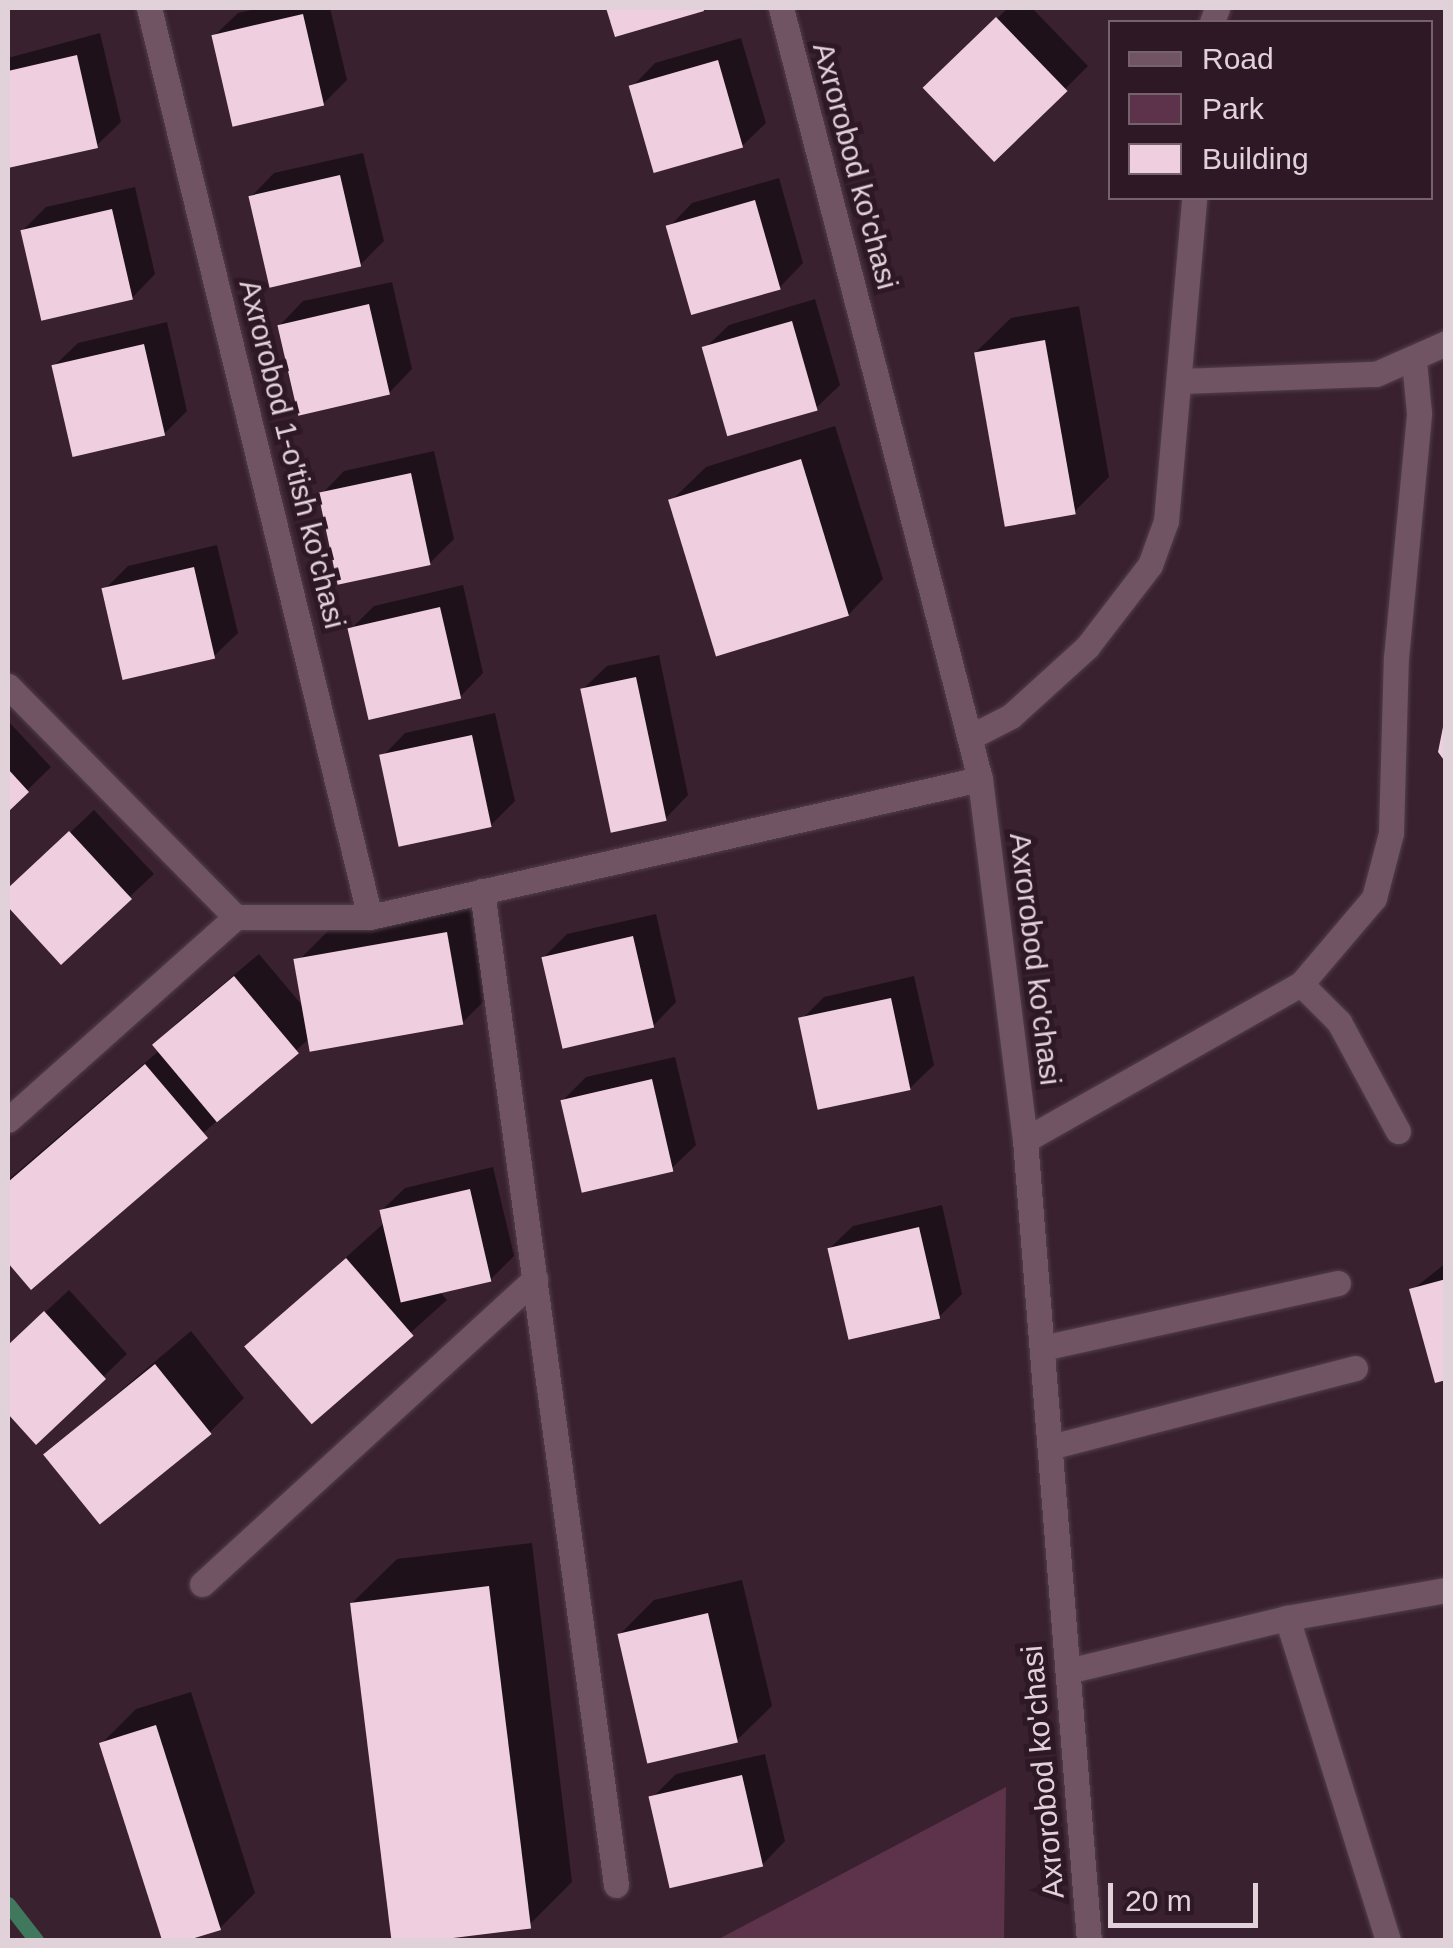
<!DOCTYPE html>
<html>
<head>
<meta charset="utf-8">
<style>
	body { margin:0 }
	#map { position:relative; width:1453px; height:1948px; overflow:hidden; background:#39212f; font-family:Arial,sans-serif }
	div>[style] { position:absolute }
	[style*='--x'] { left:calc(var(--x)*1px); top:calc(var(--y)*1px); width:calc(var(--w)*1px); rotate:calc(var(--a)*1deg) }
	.green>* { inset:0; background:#5c334b }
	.shadow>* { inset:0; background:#0007 }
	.stream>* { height:15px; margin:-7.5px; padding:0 7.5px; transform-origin:7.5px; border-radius:7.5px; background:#40785d }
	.building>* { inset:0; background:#eecedf; transform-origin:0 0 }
	.roads { filter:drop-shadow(0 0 2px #513e49) drop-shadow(0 0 2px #513e49) }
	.service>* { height:25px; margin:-12.5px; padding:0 12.5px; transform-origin:12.5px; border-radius:12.5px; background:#705464 }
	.minor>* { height:25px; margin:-12.5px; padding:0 12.5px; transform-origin:12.5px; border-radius:12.5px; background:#705464 }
	.tertiary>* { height:25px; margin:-12.5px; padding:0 12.5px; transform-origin:12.5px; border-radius:12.5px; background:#705464 }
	span { translate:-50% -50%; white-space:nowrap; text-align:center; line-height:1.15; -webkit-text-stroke:10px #2e1825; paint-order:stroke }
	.street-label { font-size:30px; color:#e1d1d9 }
	.frame { position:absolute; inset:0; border:10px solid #e1d1d9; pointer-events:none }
	.legend { position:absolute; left:1108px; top:20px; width:325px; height:180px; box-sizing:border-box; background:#2e1825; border:2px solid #76626d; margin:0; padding:12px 18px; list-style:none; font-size:30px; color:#e1d1d9 }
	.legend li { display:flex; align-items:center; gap:20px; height:50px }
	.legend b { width:50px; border:2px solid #76626d }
	.scale { position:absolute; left:1108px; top:1883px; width:150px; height:45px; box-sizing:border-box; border:5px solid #e1d1d9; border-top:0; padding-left:12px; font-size:30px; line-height:35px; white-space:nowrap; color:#e1d1d9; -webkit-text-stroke:8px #2e1825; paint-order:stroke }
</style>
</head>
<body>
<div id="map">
	<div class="green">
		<i style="clip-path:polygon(1006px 1787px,1004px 1940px,717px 1940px)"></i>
	</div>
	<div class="shadow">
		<i style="clip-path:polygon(260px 8px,330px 8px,347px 80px,323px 104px,214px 36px,238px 13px)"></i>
		<i style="clip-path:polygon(1008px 8px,1032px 8px,1088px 66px,1065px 89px,926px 87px)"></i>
		<i style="clip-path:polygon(100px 33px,121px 122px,97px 145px,8px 165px,8px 58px)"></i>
		<i style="clip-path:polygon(741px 38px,766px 123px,742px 146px,632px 87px,655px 63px)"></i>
		<i style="clip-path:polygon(363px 153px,384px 241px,360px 265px,251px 197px,274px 173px)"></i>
		<i style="clip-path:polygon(779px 178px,803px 263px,780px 287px,669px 227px,692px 203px)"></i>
		<i style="clip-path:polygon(135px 187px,155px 274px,132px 298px,23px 230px,46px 207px)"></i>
		<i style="clip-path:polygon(392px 282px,412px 369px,389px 393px,280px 325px,303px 301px)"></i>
		<i style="clip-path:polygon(815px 299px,840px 385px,816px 408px,705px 348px,729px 325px)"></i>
		<i style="clip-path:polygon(1079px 306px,1109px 477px,1074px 512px,976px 352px,1011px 318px)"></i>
		<i style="clip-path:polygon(167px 322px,187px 411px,164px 434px,54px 366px,78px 343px)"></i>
		<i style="clip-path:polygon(835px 426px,883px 579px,849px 614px,671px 501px,706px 467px)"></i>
		<i style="clip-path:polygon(434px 451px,454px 539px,430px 563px,321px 495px,344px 471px)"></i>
		<i style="clip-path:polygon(217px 545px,238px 633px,214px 656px,105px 589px,128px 566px)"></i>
		<i style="clip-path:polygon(463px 585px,483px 673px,460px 697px,350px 630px,374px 606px)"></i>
		<i style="clip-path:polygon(659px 655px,688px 795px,665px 819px,583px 689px,607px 666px)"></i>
		<i style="clip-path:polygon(495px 713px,515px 801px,491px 825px,382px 757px,405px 733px)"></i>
		<i style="clip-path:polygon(8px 721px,51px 767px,8px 809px)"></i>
		<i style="clip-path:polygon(94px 810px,154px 874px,61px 961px,8px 903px,8px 891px)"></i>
		<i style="clip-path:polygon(481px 899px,497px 988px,463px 1022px,311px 1037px,31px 1287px,8px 1259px,8px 1180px,160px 1050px,155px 1045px,179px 1021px,259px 954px,306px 1010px,297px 962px,331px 928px)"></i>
		<i style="clip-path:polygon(656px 914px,676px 1002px,653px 1026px,543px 958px,567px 934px)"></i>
		<i style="clip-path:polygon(914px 976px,934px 1065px,910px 1088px,801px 1020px,824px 997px)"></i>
		<i style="clip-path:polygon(675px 1057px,696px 1145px,672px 1168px,562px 1101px,586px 1077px)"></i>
		<i style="clip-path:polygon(493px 1167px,514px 1256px,491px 1279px,439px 1291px,447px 1300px,312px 1421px,248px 1346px,384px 1223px,381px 1211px,405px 1188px)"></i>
		<i style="clip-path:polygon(942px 1205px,962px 1294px,939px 1317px,829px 1249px,853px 1226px)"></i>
		<i style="clip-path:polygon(1446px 1263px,1446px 1377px,1412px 1290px)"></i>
		<i style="clip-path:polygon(69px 1290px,127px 1354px,36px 1441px,8px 1410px,8px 1347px)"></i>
		<i style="clip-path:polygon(191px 1331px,244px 1398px,210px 1432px,46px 1454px)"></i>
		<i style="clip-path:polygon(532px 1543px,572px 1882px,528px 1926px,392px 1940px,353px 1602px,397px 1559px)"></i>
		<i style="clip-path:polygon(742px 1580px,772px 1706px,737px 1740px,620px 1634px,654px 1600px)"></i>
		<i style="clip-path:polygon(191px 1692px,255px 1893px,220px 1928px,165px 1940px,101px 1744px,136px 1709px)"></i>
		<i style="clip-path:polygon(765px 1754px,785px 1841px,762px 1865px,652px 1798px,676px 1774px)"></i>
	</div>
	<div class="stream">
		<i style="--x:8;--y:1904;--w:46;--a:52.1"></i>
	</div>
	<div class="building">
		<i style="clip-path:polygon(606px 8px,703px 8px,704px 11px,615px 37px)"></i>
		<i style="left:303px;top:14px;width:94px;height:94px;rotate:77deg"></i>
		<i style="left:996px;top:17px;width:103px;height:102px;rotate:46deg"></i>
		<i style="clip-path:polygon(77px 55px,98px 148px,8px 168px,8px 71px)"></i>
		<i style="left:718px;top:60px;width:91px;height:93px;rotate:74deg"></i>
		<i style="left:340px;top:175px;width:94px;height:94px;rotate:77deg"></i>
		<i style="left:755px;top:200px;width:93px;height:93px;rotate:74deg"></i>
		<i style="left:112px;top:209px;width:93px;height:94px;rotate:77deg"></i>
		<i style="left:369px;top:304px;width:93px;height:94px;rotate:77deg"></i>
		<i style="left:792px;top:321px;width:93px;height:94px;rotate:74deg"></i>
		<i style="left:1045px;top:340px;width:177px;height:72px;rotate:80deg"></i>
		<i style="left:144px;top:344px;width:94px;height:95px;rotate:77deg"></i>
		<i style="left:801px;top:459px;width:164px;height:139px;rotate:73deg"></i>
		<i style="left:411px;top:473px;width:94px;height:95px;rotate:78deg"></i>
		<i style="left:194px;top:567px;width:94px;height:95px;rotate:77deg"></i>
		<i style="left:440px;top:607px;width:94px;height:95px;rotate:77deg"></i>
		<i style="left:636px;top:677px;width:147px;height:57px;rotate:78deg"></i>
		<i style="clip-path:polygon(1444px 722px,1446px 722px,1446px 763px,1438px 752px)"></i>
		<i style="left:472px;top:735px;width:94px;height:95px;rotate:78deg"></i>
		<i style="clip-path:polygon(8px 769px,29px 792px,8px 812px)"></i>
		<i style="clip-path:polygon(69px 831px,132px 899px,61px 965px,8px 907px,8px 888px)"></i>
		<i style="left:447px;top:932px;width:94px;height:156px;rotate:80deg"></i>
		<i style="left:633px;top:936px;width:94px;height:94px;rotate:77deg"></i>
		<i style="left:234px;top:976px;width:101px;height:107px;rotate:50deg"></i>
		<i style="left:891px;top:998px;width:94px;height:95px;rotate:78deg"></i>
		<i style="clip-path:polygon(145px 1064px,208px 1138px,31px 1290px,8px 1263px,8px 1182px)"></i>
		<i style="left:652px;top:1079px;width:95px;height:94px;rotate:77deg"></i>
		<i style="left:470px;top:1189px;width:95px;height:93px;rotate:77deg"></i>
		<i style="left:919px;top:1227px;width:94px;height:94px;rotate:77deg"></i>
		<i style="left:346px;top:1258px;width:103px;height:135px;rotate:49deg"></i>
		<i style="clip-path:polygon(1446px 1279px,1446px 1380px,1435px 1383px,1409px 1289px)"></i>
		<i style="clip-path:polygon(44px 1311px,106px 1379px,36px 1445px,8px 1414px,8px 1345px)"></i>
		<i style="left:155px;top:1364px;width:90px;height:144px;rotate:51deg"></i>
		<i style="left:489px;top:1586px;width:345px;height:140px;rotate:83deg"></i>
		<i style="left:708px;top:1613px;width:133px;height:93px;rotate:77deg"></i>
		<i style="clip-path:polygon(156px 1725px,221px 1930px,188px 1940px,162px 1940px,99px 1743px)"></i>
		<i style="left:742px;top:1775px;width:94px;height:96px;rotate:77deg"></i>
	</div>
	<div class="roads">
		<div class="service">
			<i style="--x:1301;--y:984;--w:54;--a:45"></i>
			<i style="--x:1339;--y:1022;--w:124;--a:61.6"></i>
			<i style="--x:1025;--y:1140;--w:317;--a:-29.5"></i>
			<i style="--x:1301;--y:984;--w:113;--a:-49.7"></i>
			<i style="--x:1374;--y:898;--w:67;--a:-75.3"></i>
			<i style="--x:1391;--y:833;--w:175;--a:-88.4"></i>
			<i style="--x:1396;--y:658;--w:246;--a:-84.6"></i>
			<i style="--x:1419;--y:413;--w:52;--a:-95.5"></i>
			<i style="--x:1042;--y:1348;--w:303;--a:-12.4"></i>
			<i style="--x:1050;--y:1447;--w:315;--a:-14.5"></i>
		</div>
		<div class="minor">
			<i style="--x:149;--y:8;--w:935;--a:76.34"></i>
			<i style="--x:1212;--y:22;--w:15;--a:-70"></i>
			<i style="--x:1181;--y:381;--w:195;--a:-2.1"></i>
			<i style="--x:1376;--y:374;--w:77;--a:-23.9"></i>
			<i style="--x:8;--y:686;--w:325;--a:45.4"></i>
			<i style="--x:970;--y:737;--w:46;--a:-27.1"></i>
			<i style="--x:1011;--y:716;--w:103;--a:-42.2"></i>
			<i style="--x:1087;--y:647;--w:103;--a:-52.5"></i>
			<i style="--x:1150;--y:565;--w:47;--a:-70"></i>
			<i style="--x:1166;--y:521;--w:324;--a:-85"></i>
			<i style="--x:482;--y:891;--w:1003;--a:82.32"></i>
			<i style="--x:8;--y:1120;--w:305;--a:-41.7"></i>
			<i style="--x:236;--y:917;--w:134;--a:0"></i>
			<i style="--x:370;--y:917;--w:625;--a:-12.75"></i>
			<i style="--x:202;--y:1584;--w:452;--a:-42.5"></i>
			<i style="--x:1287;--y:1618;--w:337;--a:72.6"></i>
			<i style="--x:1068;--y:1671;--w:225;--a:-13.6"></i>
			<i style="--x:1287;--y:1618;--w:161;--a:-10"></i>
		</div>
		<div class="tertiary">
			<i style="--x:781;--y:8;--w:796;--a:75.53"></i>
			<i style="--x:980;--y:779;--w:364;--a:82.9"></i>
			<i style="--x:1025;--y:1140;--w:803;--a:85.43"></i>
		</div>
	</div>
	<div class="street-label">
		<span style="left:855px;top:166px;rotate:75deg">Axrorobod ko'chasi</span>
		<span style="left:292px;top:454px;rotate:76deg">Axrorobod 1-o'tish ko'chasi</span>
		<span style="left:1035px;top:959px;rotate:83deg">Axrorobod ko'chasi</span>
		<span style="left:1043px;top:1772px;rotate:-95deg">Axrorobod ko'chasi</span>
	</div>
	<div class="frame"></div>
	<ul class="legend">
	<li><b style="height:12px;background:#705464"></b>Road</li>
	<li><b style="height:28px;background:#5c334b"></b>Park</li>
	<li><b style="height:28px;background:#eecedf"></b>Building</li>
	</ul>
	<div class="scale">20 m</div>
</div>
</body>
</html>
